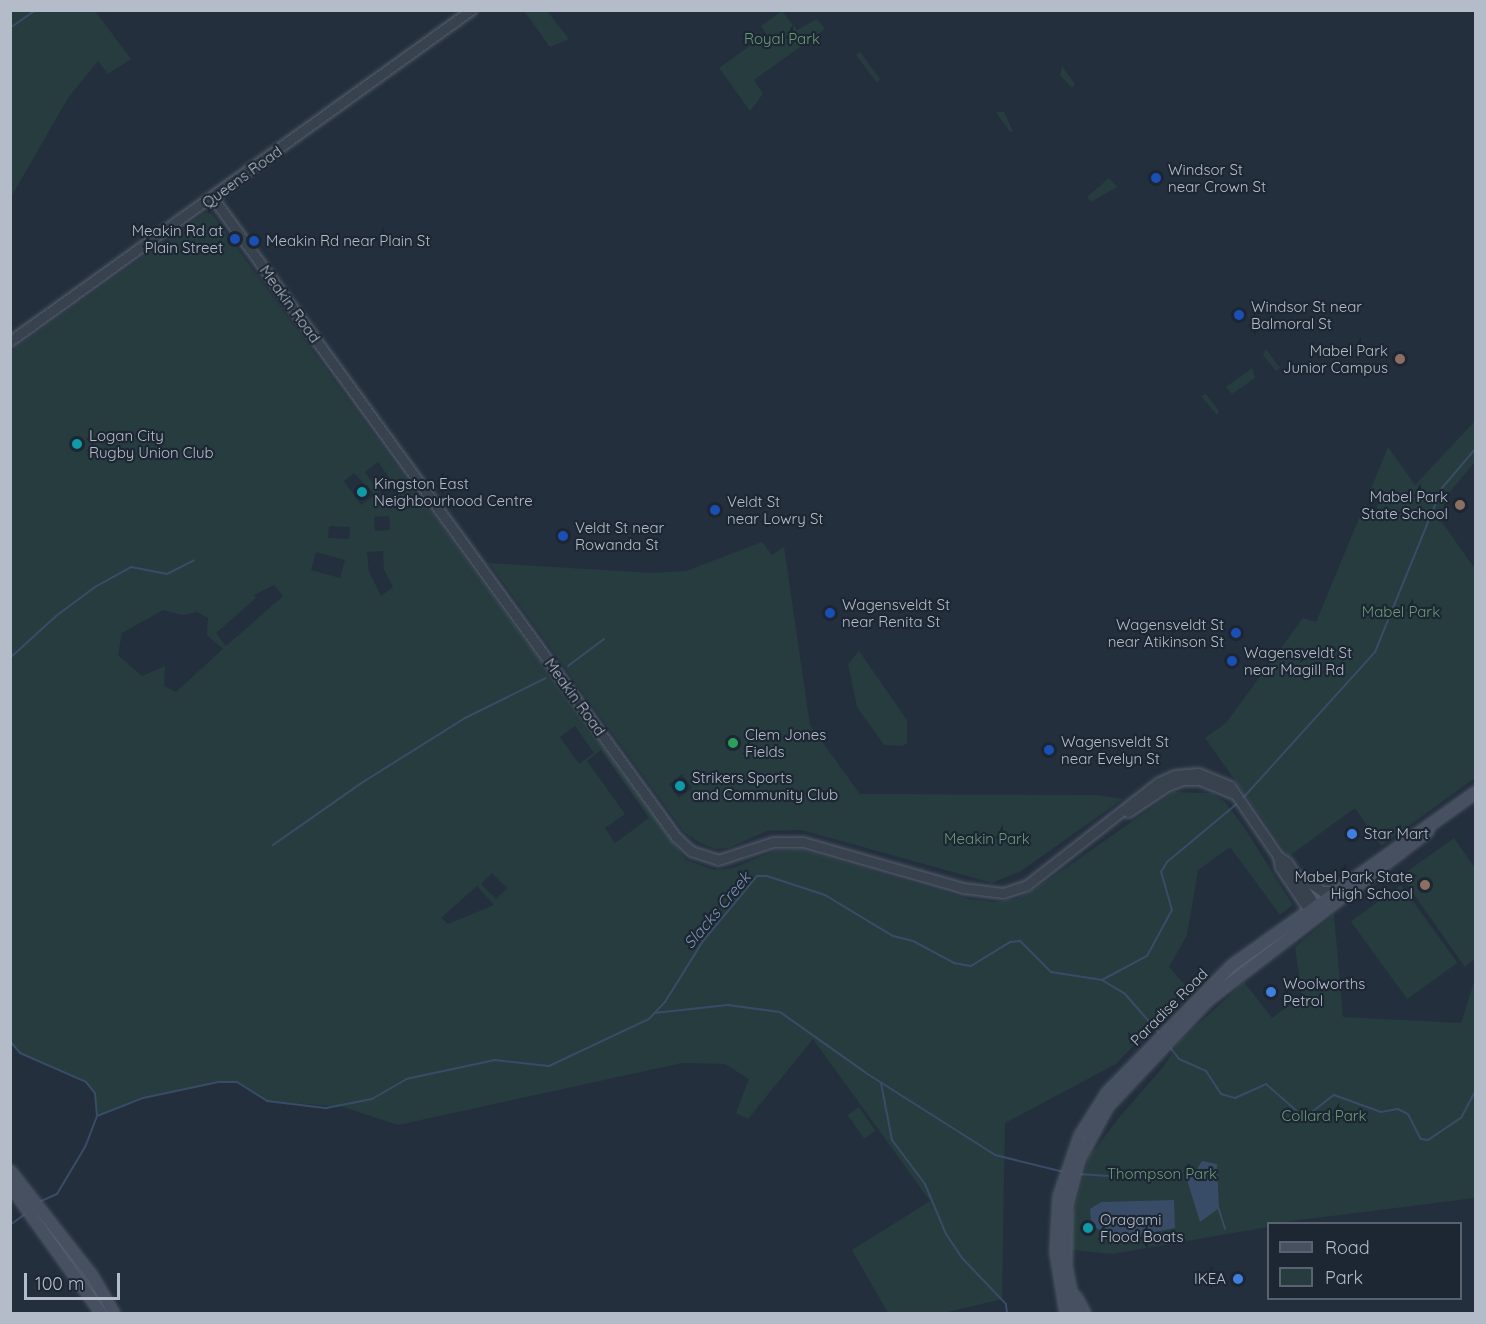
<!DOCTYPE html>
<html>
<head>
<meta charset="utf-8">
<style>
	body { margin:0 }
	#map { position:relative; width:1486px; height:1324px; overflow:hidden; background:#242f3e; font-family:Quicksand,sans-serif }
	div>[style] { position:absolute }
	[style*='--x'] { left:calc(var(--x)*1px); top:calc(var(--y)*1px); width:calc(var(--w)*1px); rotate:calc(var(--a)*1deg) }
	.green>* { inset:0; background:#263c3f; transform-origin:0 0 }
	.water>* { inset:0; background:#394c67 }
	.stream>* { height:2px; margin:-1px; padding:0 1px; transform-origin:1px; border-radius:1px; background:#394c67 }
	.roads { filter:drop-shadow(0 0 2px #565f6c) drop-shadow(0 0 2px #565f6c) }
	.tertiary>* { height:9px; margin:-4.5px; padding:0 4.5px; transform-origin:4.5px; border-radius:4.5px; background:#38414e }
	.secondary>* { height:10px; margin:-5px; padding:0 5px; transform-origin:5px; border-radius:5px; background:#465061 }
	.dots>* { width:16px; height:16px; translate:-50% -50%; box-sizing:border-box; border:3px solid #1d2633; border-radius:50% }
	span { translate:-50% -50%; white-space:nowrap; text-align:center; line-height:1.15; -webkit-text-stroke:4.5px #1d2633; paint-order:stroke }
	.park-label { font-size:15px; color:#6b9a76 }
	.poi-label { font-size:15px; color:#b4bcc9 }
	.left { translate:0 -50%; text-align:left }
	.right { translate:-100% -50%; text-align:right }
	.street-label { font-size:15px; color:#b4bcc9 }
	.water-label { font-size:16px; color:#7c92b1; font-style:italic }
	.frame { position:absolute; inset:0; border:12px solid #b4bcc9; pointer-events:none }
	.legend { position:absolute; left:1267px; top:1222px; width:195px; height:78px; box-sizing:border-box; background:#1d2633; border:2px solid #59626f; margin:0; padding:8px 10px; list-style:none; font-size:18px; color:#b4bcc9 }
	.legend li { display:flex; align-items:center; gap:12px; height:30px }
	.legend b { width:30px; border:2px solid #59626f }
	.scale { position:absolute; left:24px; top:1273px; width:96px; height:27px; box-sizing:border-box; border:3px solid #b4bcc9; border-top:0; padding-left:8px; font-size:18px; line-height:21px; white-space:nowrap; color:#b4bcc9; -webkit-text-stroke:4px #1d2633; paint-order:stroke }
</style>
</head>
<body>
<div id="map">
	<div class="green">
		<i style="clip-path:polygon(11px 10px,95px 11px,131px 59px,108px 74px,98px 61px,68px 98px,11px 197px)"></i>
		<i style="clip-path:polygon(524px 11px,547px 11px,569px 39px,550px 47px)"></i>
		<i style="clip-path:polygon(782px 11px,797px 30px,817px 19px,825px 29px,754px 80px,763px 94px,750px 111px,719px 68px,766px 34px,761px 26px)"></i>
		<i style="left:860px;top:52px;width:34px;height:5px;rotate:53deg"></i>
		<i style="clip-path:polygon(1062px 66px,1075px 84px,1072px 88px,1060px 75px)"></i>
		<i style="clip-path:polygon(996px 112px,1004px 112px,1013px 131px,1010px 132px)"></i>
		<i style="clip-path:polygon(1109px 178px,1117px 187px,1091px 202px,1087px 197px)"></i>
		<i style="clip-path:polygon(evenodd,206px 212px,213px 215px,686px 860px,714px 870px,733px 868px,777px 850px,798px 849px,969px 899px,995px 902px,1016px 899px,1034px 890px,1174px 792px,1211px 793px,1225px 802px,1244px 827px,1293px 905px,1280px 915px,1230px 847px,1198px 870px,1187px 935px,1169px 967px,1188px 988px,1116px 1064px,1005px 1123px,1002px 1299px,944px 1313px,888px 1313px,852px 1250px,930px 1201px,813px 1039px,748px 1119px,736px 1113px,749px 1079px,725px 1064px,682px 1063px,398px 1125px,343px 1107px,267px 1101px,237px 1082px,218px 1082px,143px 1098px,97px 1116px,95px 1093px,86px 1082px,20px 1053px,11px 1041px,11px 351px,206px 212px,378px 462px,400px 493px,387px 503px,365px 472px,378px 462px,206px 212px,354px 473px,375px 495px,361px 505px,344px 481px,354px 473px,206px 212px,389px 516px,390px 530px,375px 531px,374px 517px,389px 516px,206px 212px,329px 526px,350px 527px,349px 539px,328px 538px,329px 526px,206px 212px,383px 551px,384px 569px,393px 587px,381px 596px,369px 572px,367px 552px,383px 551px,206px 212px,316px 552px,345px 560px,340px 578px,311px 570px,316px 552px,206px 212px,274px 585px,283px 596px,226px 646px,216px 633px,256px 598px,254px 595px,274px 585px,206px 212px,163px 610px,182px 615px,197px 612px,208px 618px,207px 635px,223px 649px,176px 692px,164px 686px,165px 666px,142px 676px,118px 655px,122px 633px,163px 610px,206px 212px,575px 726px,594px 753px,579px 764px,560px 737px,575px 726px,206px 212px,601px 750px,649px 818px,615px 843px,605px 828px,625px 814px,587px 761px,601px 750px,206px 212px,492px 873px,507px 888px,496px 899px,481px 884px,492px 873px,206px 212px,477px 886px,494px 905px,448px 924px,441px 918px,477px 886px)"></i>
		<i style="clip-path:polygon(1266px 349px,1280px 368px,1276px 371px,1263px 355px)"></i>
		<i style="clip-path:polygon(1252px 368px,1255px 378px,1232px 394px,1226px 387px)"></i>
		<i style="clip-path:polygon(1206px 394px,1219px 411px,1217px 415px,1201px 396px)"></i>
		<i style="clip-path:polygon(1475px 421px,1475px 462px,1449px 493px,1439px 518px,1475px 569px,1475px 778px,1381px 846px,1355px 808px,1289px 856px,1205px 738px,1226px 723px,1303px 618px,1316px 622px,1365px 504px,1371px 515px,1378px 513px,1377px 505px,1384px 500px,1381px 494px,1368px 496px,1388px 447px,1415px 485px)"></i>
		<i style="clip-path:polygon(evenodd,762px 542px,772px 555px,784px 547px,810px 725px,860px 794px,1097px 795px,1123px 799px,1021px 871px,992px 883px,801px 830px,767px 831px,729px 848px,715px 849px,700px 843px,684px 832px,489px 563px,652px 573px,686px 571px,762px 542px,682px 774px,692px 788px,679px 798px,669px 784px,682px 774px)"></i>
		<i style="clip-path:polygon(859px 651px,907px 720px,907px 743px,903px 746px,884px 745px,857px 707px,848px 664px)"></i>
		<i style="clip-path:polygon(1454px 838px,1475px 868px,1475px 959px,1465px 967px,1401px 876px)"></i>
		<i style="left:1401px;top:885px;width:96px;height:62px;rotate:54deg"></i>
		<i style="clip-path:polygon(1334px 914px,1343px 1017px,1461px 1023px,1475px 979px,1475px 1198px,1268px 1224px,1268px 1227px,1112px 1254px,1072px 1250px,1072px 1217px,1089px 1157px,1118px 1119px,1163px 1067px,1179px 1042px,1244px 982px,1272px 1018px,1302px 996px,1295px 947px)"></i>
		<i style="left:859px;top:1107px;width:29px;height:14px;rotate:55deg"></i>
	</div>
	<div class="water">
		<i style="clip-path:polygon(1202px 1161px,1217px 1164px,1219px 1208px,1200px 1222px,1184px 1170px,1194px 1174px)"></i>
		<i style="clip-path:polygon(1174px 1200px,1175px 1228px,1126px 1238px,1104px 1235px,1091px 1222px,1090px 1209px,1101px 1202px)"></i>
	</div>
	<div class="stream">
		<i style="--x:10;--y:28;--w:32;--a:-35"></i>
		<i style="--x:10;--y:658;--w:62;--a:-42.4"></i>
		<i style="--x:56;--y:616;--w:49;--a:-36.6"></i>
		<i style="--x:95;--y:587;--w:41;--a:-29.1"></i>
		<i style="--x:131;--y:567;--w:37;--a:11"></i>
		<i style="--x:167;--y:574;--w:30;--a:-27"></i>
		<i style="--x:568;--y:666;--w:45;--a:-36.9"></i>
		<i style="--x:1243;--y:798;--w:197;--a:-47.9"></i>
		<i style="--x:1375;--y:652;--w:177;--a:-67.8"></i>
		<i style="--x:1442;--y:488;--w:52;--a:-49.6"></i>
		<i style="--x:273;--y:845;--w:110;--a:-35"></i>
		<i style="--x:363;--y:782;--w:120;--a:-32.1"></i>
		<i style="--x:465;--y:718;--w:90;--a:-26.3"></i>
		<i style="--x:1102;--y:980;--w:51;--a:-28.1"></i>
		<i style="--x:1147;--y:956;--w:52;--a:-61.5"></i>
		<i style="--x:1172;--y:910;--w:40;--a:-106"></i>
		<i style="--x:1161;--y:872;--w:12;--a:-59"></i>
		<i style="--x:1167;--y:862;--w:94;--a:-39.8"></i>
		<i style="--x:654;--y:1013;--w:74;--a:-6.2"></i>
		<i style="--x:728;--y:1005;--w:52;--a:7.7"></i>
		<i style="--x:780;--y:1012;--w:105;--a:35.3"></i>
		<i style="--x:866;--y:1073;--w:153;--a:32.4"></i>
		<i style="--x:995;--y:1155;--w:71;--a:13.8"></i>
		<i style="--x:10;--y:1041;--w:16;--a:50"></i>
		<i style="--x:20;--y:1053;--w:72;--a:23.7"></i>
		<i style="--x:86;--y:1082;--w:14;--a:51"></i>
		<i style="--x:95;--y:1093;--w:23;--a:85"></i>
		<i style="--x:97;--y:1116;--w:33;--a:111"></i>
		<i style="--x:85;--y:1147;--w:55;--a:120.8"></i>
		<i style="--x:57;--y:1194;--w:20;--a:156"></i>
		<i style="--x:1169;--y:1046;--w:16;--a:52"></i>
		<i style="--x:1179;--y:1059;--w:30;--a:24"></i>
		<i style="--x:1206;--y:1071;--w:27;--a:57"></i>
		<i style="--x:1221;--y:1094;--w:15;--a:16"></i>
		<i style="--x:1235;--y:1098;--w:34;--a:-24"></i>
		<i style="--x:1266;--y:1084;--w:44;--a:41.3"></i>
		<i style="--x:1299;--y:1113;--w:9;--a:13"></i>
		<i style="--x:1308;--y:1115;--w:33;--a:-38"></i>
		<i style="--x:1334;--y:1095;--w:50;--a:19.9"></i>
		<i style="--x:1381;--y:1112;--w:17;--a:-10"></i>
		<i style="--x:1398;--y:1109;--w:11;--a:27"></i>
		<i style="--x:1408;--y:1114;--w:28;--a:63"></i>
		<i style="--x:1421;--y:1139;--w:7;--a:8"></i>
		<i style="--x:1428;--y:1140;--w:40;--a:-34"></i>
		<i style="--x:1461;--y:1118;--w:32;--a:-62"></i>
		<i style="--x:881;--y:1083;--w:58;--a:79.1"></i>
		<i style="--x:892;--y:1140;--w:55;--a:53.1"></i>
		<i style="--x:925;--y:1184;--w:54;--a:67.2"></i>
		<i style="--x:946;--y:1234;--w:30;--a:56"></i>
		<i style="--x:963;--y:1259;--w:62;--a:46.3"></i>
		<i style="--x:1006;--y:1304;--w:10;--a:84"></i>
		<i style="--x:97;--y:1116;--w:49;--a:-21.4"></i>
		<i style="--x:143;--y:1098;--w:77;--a:-12"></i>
		<i style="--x:218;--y:1082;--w:19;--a:0"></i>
		<i style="--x:237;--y:1082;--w:36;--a:32"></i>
		<i style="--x:267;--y:1101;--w:59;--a:6.8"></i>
		<i style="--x:326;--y:1108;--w:47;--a:-11.1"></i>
		<i style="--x:372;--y:1099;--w:39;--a:-30"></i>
		<i style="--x:406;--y:1079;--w:91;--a:-12.1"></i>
		<i style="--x:495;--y:1060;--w:54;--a:6.3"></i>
		<i style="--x:549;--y:1066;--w:110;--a:-25.2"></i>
		<i style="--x:649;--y:1019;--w:23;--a:-47"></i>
		<i style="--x:665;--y:1002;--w:72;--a:-58.1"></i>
		<i style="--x:703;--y:941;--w:85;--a:-50.3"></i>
		<i style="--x:757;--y:876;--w:10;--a:0"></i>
		<i style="--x:767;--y:876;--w:61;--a:18.1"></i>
		<i style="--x:825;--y:895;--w:79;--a:31.1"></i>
		<i style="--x:893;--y:936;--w:21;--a:14"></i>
		<i style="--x:913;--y:941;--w:47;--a:28.2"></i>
		<i style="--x:954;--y:963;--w:17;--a:10"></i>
		<i style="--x:971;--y:966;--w:46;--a:-31.6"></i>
		<i style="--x:1010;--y:942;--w:10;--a:-6"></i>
		<i style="--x:1020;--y:941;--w:44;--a:45"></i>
		<i style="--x:1051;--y:972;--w:52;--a:8.9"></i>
		<i style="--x:1102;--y:980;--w:27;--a:31"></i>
		<i style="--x:1125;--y:994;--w:53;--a:48.8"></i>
		<i style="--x:1078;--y:1174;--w:46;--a:3.7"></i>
		<i style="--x:1124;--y:1177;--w:62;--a:-4.6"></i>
		<i style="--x:1218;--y:1207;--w:23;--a:72"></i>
		<i style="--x:10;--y:1225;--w:19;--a:-36"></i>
	</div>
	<div class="roads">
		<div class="tertiary">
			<i style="--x:213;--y:198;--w:789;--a:54.07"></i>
			<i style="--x:676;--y:837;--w:21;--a:43"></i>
			<i style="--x:691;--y:851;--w:28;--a:18"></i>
			<i style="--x:718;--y:860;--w:58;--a:-18.1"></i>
			<i style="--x:773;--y:842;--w:30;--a:0"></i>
			<i style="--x:803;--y:842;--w:166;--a:16"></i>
			<i style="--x:963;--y:888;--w:40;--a:7.1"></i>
			<i style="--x:1003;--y:893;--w:25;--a:-18"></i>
			<i style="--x:1027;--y:885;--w:167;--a:-38"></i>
			<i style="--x:1159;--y:782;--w:17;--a:-24"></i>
			<i style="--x:1175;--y:775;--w:23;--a:-5"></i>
			<i style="--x:1198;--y:773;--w:35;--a:22"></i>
			<i style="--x:1230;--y:786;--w:85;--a:55.6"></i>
			<i style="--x:1278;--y:856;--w:11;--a:80"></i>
			<i style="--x:1280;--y:867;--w:52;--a:56"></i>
			<i style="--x:1309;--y:910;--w:7;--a:27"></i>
			<i style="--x:10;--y:341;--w:568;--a:-35.68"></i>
			<i style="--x:1128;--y:812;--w:47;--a:-33.7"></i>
			<i style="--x:1167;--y:786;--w:17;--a:-21"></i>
			<i style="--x:1183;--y:780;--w:17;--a:0"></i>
			<i style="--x:1200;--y:780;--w:38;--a:22"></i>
			<i style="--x:1278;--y:856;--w:11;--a:34"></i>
			<i style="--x:1287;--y:862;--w:57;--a:57.1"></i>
			<i style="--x:1301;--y:877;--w:25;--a:34"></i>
			<i style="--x:1322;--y:891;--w:13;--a:0"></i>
		</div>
		<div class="secondary">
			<i style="--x:10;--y:1171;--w:133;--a:52"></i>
			<i style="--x:92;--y:1276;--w:44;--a:59.9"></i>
			<i style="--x:10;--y:1185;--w:158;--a:54.5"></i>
			<i style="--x:1076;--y:1297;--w:19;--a:62"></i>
			<i style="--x:1066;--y:1314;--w:63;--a:-99.2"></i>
			<i style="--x:1056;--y:1252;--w:55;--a:-86.9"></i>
			<i style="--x:1059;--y:1197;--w:65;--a:-71"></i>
			<i style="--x:1080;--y:1136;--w:51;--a:-57.9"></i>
			<i style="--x:1107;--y:1093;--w:180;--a:-45.5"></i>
			<i style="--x:1233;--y:965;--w:298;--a:-35.4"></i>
			<i style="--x:1075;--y:1314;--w:49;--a:-100.6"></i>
			<i style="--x:1066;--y:1266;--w:61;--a:-89.1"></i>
			<i style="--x:1067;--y:1205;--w:47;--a:-75.1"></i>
			<i style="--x:1079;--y:1160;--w:61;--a:-61.8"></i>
			<i style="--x:1108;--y:1106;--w:146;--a:-46.7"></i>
			<i style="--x:1208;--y:1000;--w:277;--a:-37.5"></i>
		</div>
	</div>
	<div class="dots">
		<i style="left:1156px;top:178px;background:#1a4fb4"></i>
		<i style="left:235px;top:239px;background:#1a4fb4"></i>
		<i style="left:254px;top:241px;background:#1a4fb4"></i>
		<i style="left:1239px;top:315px;background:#1a4fb4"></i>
		<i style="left:1400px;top:359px;background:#8d6e63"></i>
		<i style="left:77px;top:444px;background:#0f9aa8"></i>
		<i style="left:362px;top:492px;background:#0f9aa8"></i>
		<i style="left:1460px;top:505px;background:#8d6e63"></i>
		<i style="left:715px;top:510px;background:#1a4fb4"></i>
		<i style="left:563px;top:536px;background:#1a4fb4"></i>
		<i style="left:830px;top:613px;background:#1a4fb4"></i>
		<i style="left:1236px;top:633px;background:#1a4fb4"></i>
		<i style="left:1232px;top:661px;background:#1a4fb4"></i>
		<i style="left:733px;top:743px;background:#2e9e5b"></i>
		<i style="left:1049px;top:750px;background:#1a4fb4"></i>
		<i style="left:680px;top:786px;background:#0f9aa8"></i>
		<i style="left:1352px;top:834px;background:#3f7fe0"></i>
		<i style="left:1425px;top:885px;background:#8d6e63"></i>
		<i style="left:1271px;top:992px;background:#3f7fe0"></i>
		<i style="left:1088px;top:1228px;background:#0f9aa8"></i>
		<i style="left:1238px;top:1279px;background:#3f7fe0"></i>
	</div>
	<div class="park-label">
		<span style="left:782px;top:39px">Royal Park</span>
		<span style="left:1401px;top:612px">Mabel Park</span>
		<span style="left:987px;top:839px">Meakin Park</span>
		<span style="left:1324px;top:1116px">Collard Park</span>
		<span style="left:1162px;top:1174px">Thompson Park</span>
	</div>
	<div class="poi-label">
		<span class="left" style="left:1168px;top:178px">Windsor St<br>near Crown St</span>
		<span class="right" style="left:223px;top:239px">Meakin Rd at<br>Plain Street</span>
		<span class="left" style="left:266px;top:241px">Meakin Rd near Plain St</span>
		<span class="left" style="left:1251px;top:315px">Windsor St near<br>Balmoral St</span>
		<span class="right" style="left:1388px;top:359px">Mabel Park<br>Junior Campus</span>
		<span class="left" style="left:89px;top:444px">Logan City<br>Rugby Union Club</span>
		<span class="left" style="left:374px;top:492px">Kingston East<br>Neighbourhood Centre</span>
		<span class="right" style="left:1448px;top:505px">Mabel Park<br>State School</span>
		<span class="left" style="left:727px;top:510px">Veldt St<br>near Lowry St</span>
		<span class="left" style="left:575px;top:536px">Veldt St near<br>Rowanda St</span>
		<span class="left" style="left:842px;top:613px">Wagensveldt St<br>near Renita St</span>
		<span class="right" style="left:1224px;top:633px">Wagensveldt St<br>near Atikinson St</span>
		<span class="left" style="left:1244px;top:661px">Wagensveldt St<br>near Magill Rd</span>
		<span class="left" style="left:745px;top:743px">Clem Jones<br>Fields</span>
		<span class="left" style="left:1061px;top:750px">Wagensveldt St<br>near Evelyn St</span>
		<span class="left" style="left:692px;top:786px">Strikers Sports<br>and Community Club</span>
		<span class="left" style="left:1364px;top:834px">Star Mart</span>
		<span class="right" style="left:1413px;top:885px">Mabel Park State<br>High School</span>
		<span class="left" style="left:1283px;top:992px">Woolworths<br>Petrol</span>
		<span class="left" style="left:1100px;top:1228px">Oragami<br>Flood Boats</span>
		<span class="right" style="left:1226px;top:1279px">IKEA</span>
	</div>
	<div class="street-label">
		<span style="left:242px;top:177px;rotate:-36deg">Queens Road</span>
		<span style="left:290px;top:304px;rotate:54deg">Meakin Road</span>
		<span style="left:575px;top:697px;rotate:54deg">Meakin Road</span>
		<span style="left:1169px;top:1007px;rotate:-45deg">Paradise Road</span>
	</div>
	<div class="water-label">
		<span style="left:717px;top:910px;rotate:-50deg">Slacks Creek</span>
	</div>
	<div class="frame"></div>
	<ul class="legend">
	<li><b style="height:8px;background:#465061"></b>Road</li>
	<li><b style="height:16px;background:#263c3f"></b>Park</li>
	</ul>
	<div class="scale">100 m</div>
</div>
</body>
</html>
